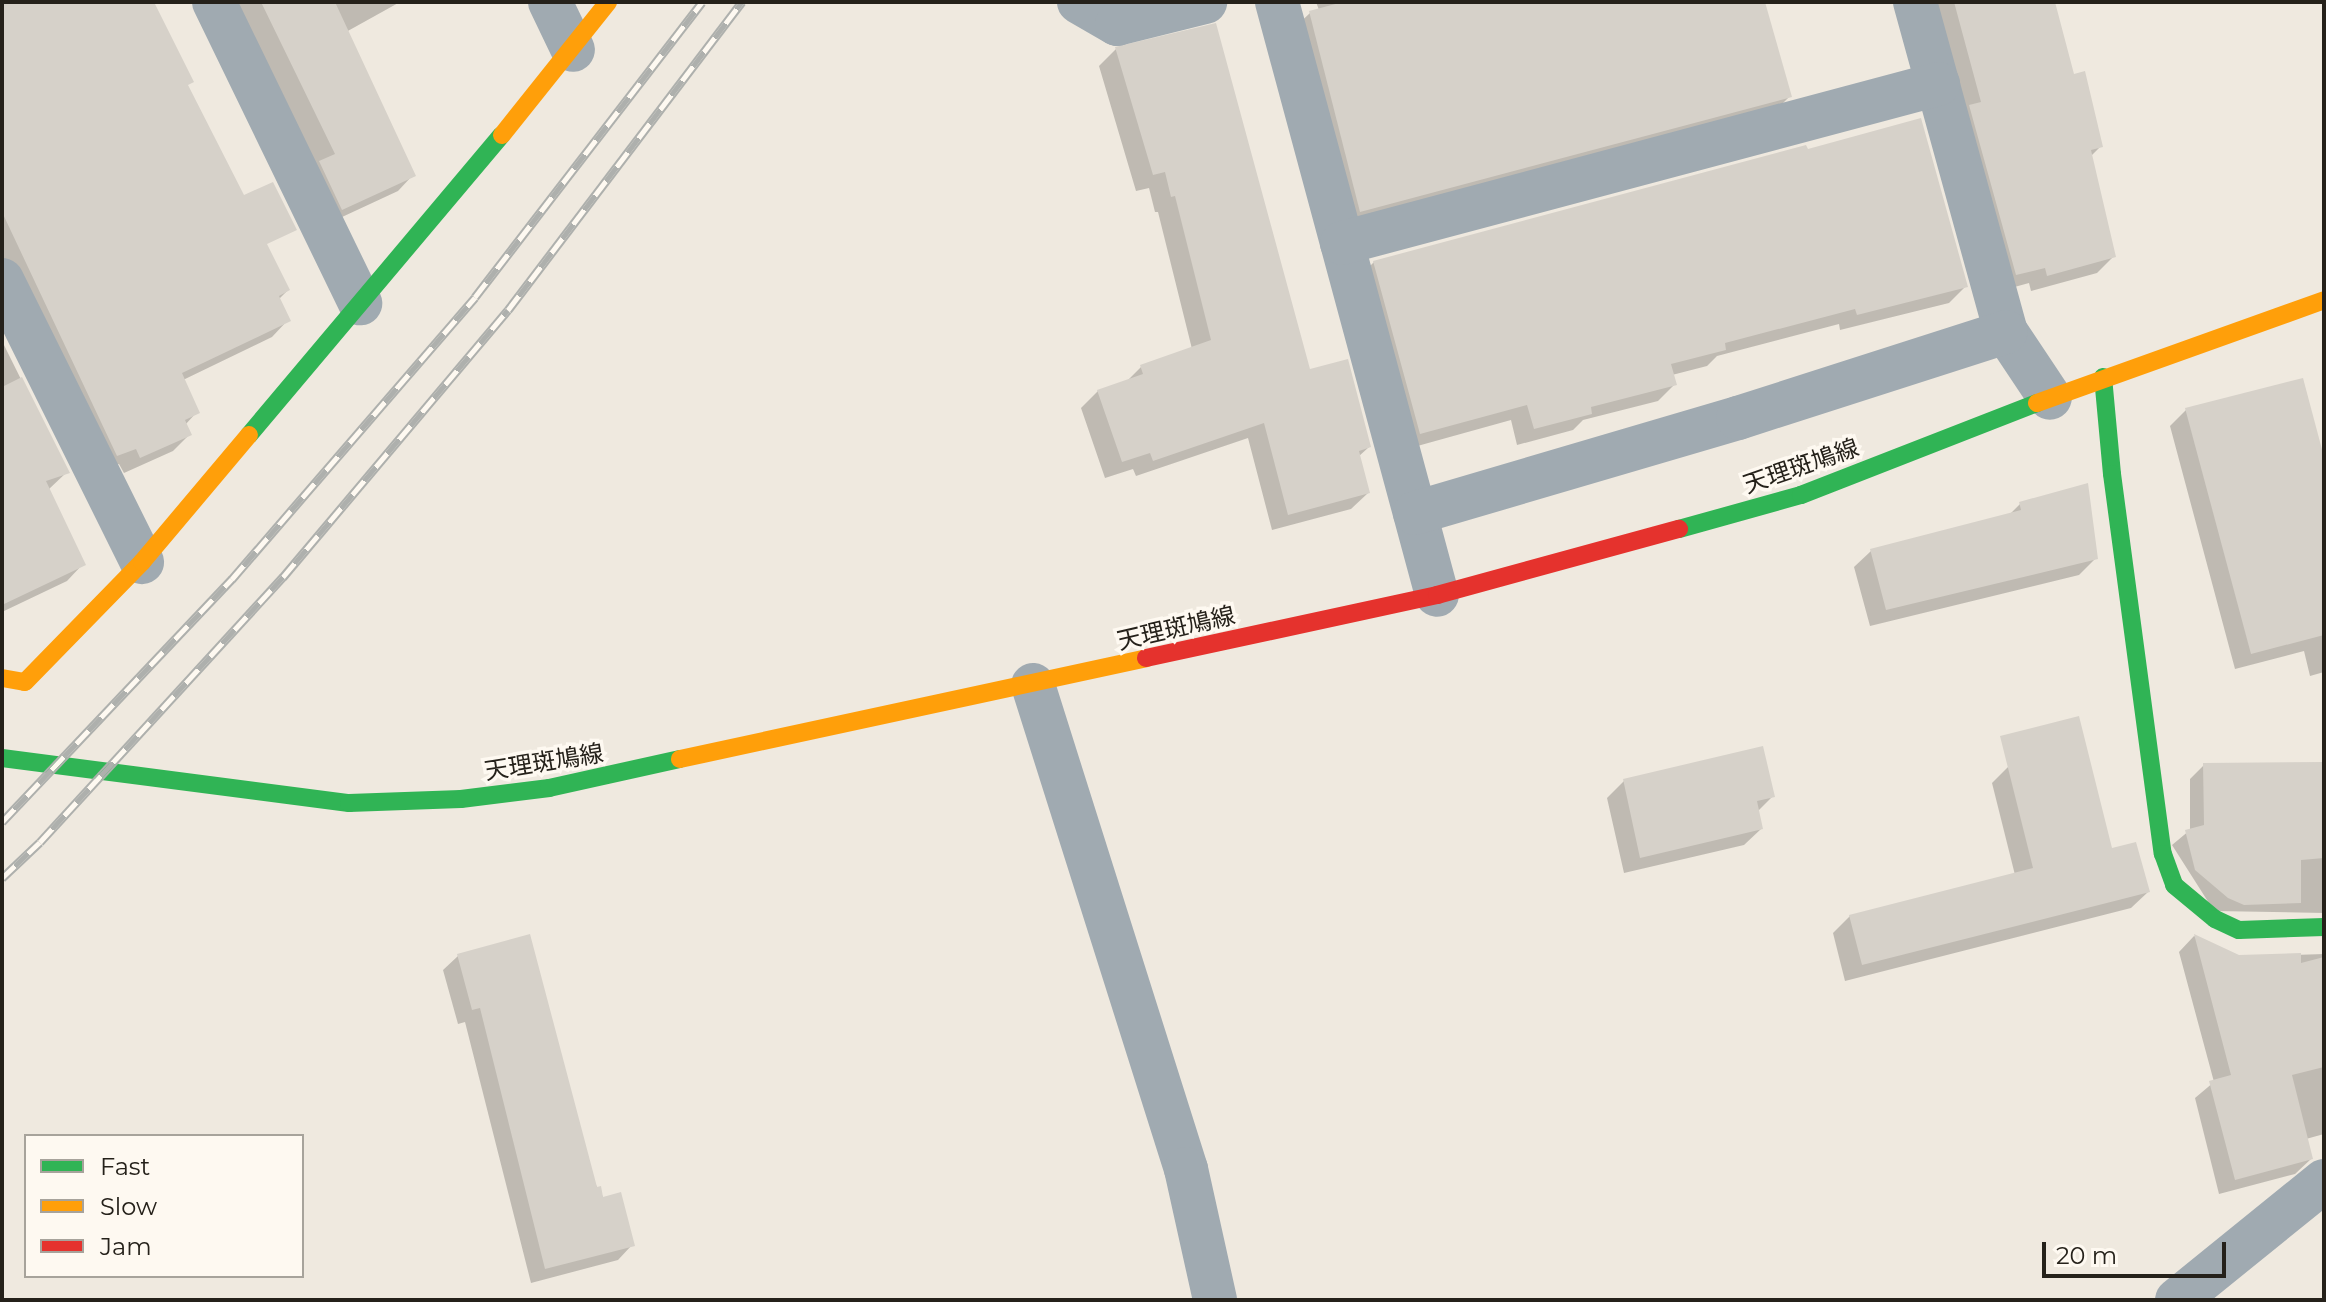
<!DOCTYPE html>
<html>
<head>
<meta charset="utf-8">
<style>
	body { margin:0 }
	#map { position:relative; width:2326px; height:1302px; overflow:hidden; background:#efe9df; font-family:Montserrat,"Noto Sans JP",sans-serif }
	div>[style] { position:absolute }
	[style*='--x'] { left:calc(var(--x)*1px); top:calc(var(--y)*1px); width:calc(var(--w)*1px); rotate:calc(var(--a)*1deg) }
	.shadow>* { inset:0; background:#0003 }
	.building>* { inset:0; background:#d6d1c9 }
	.street>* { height:44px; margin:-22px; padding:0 22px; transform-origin:22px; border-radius:22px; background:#a0aab1 }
	.fast>* { height:18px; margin:-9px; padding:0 9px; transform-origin:9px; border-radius:9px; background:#30b455 }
	.slow>* { height:18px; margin:-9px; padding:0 9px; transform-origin:9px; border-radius:9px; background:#ff9f0a }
	.jam>* { height:18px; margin:-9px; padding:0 9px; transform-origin:9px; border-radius:9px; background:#e5322d }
	.rail>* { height:9px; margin-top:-4.5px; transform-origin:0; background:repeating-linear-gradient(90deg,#fef9f1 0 18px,#aeb0ad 0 36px); box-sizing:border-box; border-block:2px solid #aeb0ad }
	span { translate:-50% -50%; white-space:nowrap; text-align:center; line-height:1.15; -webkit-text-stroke:7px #fef9f1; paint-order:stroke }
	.street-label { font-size:24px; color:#25211a }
	.frame { position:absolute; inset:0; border:4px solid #25211a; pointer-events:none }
	.legend { position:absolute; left:24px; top:1134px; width:280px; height:144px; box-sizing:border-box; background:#fef9f1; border:2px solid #a7a39b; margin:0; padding:10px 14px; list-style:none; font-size:24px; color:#25211a }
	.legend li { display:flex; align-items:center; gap:16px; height:40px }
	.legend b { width:40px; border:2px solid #a7a39b }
	.scale { position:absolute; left:2042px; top:1242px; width:184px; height:36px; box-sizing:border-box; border:4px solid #25211a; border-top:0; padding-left:10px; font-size:24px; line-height:28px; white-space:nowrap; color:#25211a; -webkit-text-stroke:6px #fef9f1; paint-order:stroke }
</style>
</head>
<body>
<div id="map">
	<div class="shadow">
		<i style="clip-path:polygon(2px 2px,127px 2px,288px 290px,278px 300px,288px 320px,272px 337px,183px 380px,197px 412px,185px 425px,190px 434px,173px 451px,124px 473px,119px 464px,100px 471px,2px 279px)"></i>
		<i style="clip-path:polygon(238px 2px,400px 2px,346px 32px,413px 175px,398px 191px,327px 224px)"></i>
		<i style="clip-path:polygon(1316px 2px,1763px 2px,1790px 96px,1773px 113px,1343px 228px,1293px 29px,1310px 13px,1319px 10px)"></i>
		<i style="clip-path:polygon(1934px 2px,2053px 2px,2072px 77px,2101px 146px,2091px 156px,2114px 256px,2097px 273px,2031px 291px,2029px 283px,2000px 291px)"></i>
		<i style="clip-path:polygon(1116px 49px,1308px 372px,1369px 447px,1358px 457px,1368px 493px,1351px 509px,1272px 530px,1248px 438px,1136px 476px,1133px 469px,1105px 478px,1081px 408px,1098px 391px,1126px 382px,1141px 367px,1192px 349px,1158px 212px,1155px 212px,1149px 188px,1136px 191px,1099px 66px)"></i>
		<i style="clip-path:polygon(1806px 152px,1965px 287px,1949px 303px,1840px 330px,1839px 324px,1717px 356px,1707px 366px,1672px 375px,1675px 384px,1658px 401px,1583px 420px,1573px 430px,1517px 445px,1511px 420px,1403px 450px,1357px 279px,1374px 262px)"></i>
		<i style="clip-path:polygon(2px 341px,67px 472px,48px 490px,83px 564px,67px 581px,2px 612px)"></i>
		<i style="clip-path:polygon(2186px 410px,2324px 464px,2324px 672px,2310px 676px,2304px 651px,2235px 669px,2170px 426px)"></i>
		<i style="clip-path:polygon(2020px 504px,2096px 558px,2079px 575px,1870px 626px,1854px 567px,1871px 551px,2009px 515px)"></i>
		<i style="clip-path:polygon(2324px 764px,2324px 913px,2214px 911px,2172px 845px,2190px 830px,2190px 779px,2204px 765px)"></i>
		<i style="clip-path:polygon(2008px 767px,2111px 850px,2148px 892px,2131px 908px,1845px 981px,1833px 933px,1850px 916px,2015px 875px,1992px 783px)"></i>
		<i style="clip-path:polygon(1624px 781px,1773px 796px,1757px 812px,1761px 829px,1744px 845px,1624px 873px,1607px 798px)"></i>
		<i style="clip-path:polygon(2194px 936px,2239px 957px,2324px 954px,2324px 1134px,2306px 1139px,2311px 1159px,2295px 1174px,2219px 1194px,2195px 1098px,2214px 1082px,2179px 952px)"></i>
		<i style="clip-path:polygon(458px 956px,632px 1245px,618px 1260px,531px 1283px,465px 1022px,458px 1024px,443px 970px)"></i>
	</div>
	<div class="building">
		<i style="clip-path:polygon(2px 2px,154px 2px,194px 82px,188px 85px,244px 195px,273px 182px,297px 230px,267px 244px,290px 290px,279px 296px,291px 321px,182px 373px,200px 413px,185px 420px,192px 435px,140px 458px,136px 449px,117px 456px,2px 212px)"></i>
		<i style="clip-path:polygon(261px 2px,335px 2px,416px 176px,342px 210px,319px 161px,335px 154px)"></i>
		<i style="clip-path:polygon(1343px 2px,1765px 2px,1792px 97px,1360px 212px,1309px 11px)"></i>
		<i style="clip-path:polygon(1954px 2px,2055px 2px,2074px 74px,2085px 71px,2103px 147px,2091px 150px,2116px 257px,2047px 276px,2045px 268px,2016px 275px,1969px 105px,1981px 102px)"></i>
		<i style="clip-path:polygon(1216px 23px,1310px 369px,1348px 359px,1371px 447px,1359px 451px,1370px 493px,1288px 515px,1264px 423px,1153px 461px,1150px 453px,1122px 462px,1097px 390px,1143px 374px,1140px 365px,1211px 340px,1175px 196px,1171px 197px,1165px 172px,1153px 175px,1115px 47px)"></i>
		<i style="clip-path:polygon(1921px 118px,1968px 287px,1857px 315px,1855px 309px,1725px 343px,1726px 350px,1671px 364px,1677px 385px,1591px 407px,1592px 414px,1534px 429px,1527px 405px,1420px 434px,1373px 261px,1806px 145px,1808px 149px)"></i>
		<i style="clip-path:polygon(22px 377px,70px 473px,46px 481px,86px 565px,2px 605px,2px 387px)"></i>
		<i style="clip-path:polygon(2303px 378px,2324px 457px,2324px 635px,2251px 654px,2185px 408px)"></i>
		<i style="clip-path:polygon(2088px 483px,2098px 559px,1886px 610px,1870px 549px,2021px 510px,2019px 502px)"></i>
		<i style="clip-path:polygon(2079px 716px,2112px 848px,2136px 842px,2150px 892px,1862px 965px,1849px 915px,2033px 868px,2000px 736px)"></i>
		<i style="clip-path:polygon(1763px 746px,1775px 797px,1757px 801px,1763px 829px,1640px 858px,1623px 779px)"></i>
		<i style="clip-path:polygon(2324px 762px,2324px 858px,2301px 860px,2301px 903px,2244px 905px,2228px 898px,2195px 870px,2185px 830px,2204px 825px,2203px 763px)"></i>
		<i style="clip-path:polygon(530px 934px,597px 1187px,601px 1186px,603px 1197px,621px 1192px,635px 1246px,545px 1269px,480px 1008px,472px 1010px,457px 954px)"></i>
		<i style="clip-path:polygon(2194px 934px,2239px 955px,2301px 953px,2301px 963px,2324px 957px,2324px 1067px,2292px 1075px,2313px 1159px,2235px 1180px,2209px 1081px,2231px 1075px)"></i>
	</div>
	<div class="street">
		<i style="--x:214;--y:2;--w:335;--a:64.1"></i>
		<i style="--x:550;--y:2;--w:53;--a:64.4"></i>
		<i style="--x:1079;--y:2;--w:44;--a:30.1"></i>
		<i style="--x:1117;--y:24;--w:91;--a:-14"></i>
		<i style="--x:1277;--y:2;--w:614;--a:74.9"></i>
		<i style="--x:1915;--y:2;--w:342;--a:74.6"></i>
		<i style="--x:2006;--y:332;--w:79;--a:56.3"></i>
		<i style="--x:1342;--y:243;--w:617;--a:-14.94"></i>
		<i style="--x:2;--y:280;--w:315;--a:63.6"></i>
		<i style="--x:1415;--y:513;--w:337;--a:-16.4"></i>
		<i style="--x:1738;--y:418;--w:281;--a:-17.8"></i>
		<i style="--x:1033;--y:685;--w:508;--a:72.46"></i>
		<i style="--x:1186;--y:1169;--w:134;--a:77.5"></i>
		<i style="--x:2177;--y:1300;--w:189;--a:-39"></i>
	</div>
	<div class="fast">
		<i style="--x:2103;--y:377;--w:97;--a:84.7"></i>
		<i style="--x:2112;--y:474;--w:383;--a:82.4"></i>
		<i style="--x:2163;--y:854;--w:33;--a:70"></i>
		<i style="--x:2174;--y:885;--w:53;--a:39.7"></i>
		<i style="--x:2215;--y:919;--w:26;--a:25"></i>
		<i style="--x:2239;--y:930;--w:85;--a:-2"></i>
		<i style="--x:249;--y:435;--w:392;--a:-49.9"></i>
		<i style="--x:1679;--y:529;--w:127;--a:-15.6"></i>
		<i style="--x:1801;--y:495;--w:253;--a:-21.3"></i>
		<i style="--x:2;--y:758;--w:350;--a:7.4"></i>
		<i style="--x:349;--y:803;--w:112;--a:-2"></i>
		<i style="--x:461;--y:799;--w:89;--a:-7.1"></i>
		<i style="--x:549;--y:788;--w:134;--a:-12.5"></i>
	</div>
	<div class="slow">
		<i style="--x:502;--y:135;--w:170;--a:-51.4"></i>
		<i style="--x:2037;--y:403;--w:305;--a:-19.7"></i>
		<i style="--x:2;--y:678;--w:23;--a:10"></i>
		<i style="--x:25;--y:682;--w:168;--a:-45.7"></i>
		<i style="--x:142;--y:562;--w:166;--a:-49.9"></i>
		<i style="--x:680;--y:759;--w:477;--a:-12.2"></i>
	</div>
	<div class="jam">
		<i style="--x:1146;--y:658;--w:298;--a:-12.2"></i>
		<i style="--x:1437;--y:595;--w:251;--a:-15.3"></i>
	</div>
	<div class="rail">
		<i style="--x:2;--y:822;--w:335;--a:-46.6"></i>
		<i style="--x:232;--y:579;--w:372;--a:-49.2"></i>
		<i style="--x:475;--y:297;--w:372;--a:-52.4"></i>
		<i style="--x:2;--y:878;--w:52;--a:-43.5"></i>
		<i style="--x:40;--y:842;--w:360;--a:-47.5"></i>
		<i style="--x:283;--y:577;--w:349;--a:-49.9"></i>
		<i style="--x:508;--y:310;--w:387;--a:-52.8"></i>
	</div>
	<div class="street-label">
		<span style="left:1801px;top:466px;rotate:-19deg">天理斑鳩線</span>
		<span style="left:1176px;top:628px;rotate:-13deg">天理斑鳩線</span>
		<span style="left:544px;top:762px;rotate:-9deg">天理斑鳩線</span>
	</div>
	<div class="frame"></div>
	<ul class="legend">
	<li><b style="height:10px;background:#30b455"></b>Fast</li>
	<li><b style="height:10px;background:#ff9f0a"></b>Slow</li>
	<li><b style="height:10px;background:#e5322d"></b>Jam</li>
	</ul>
	<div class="scale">20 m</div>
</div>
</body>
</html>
